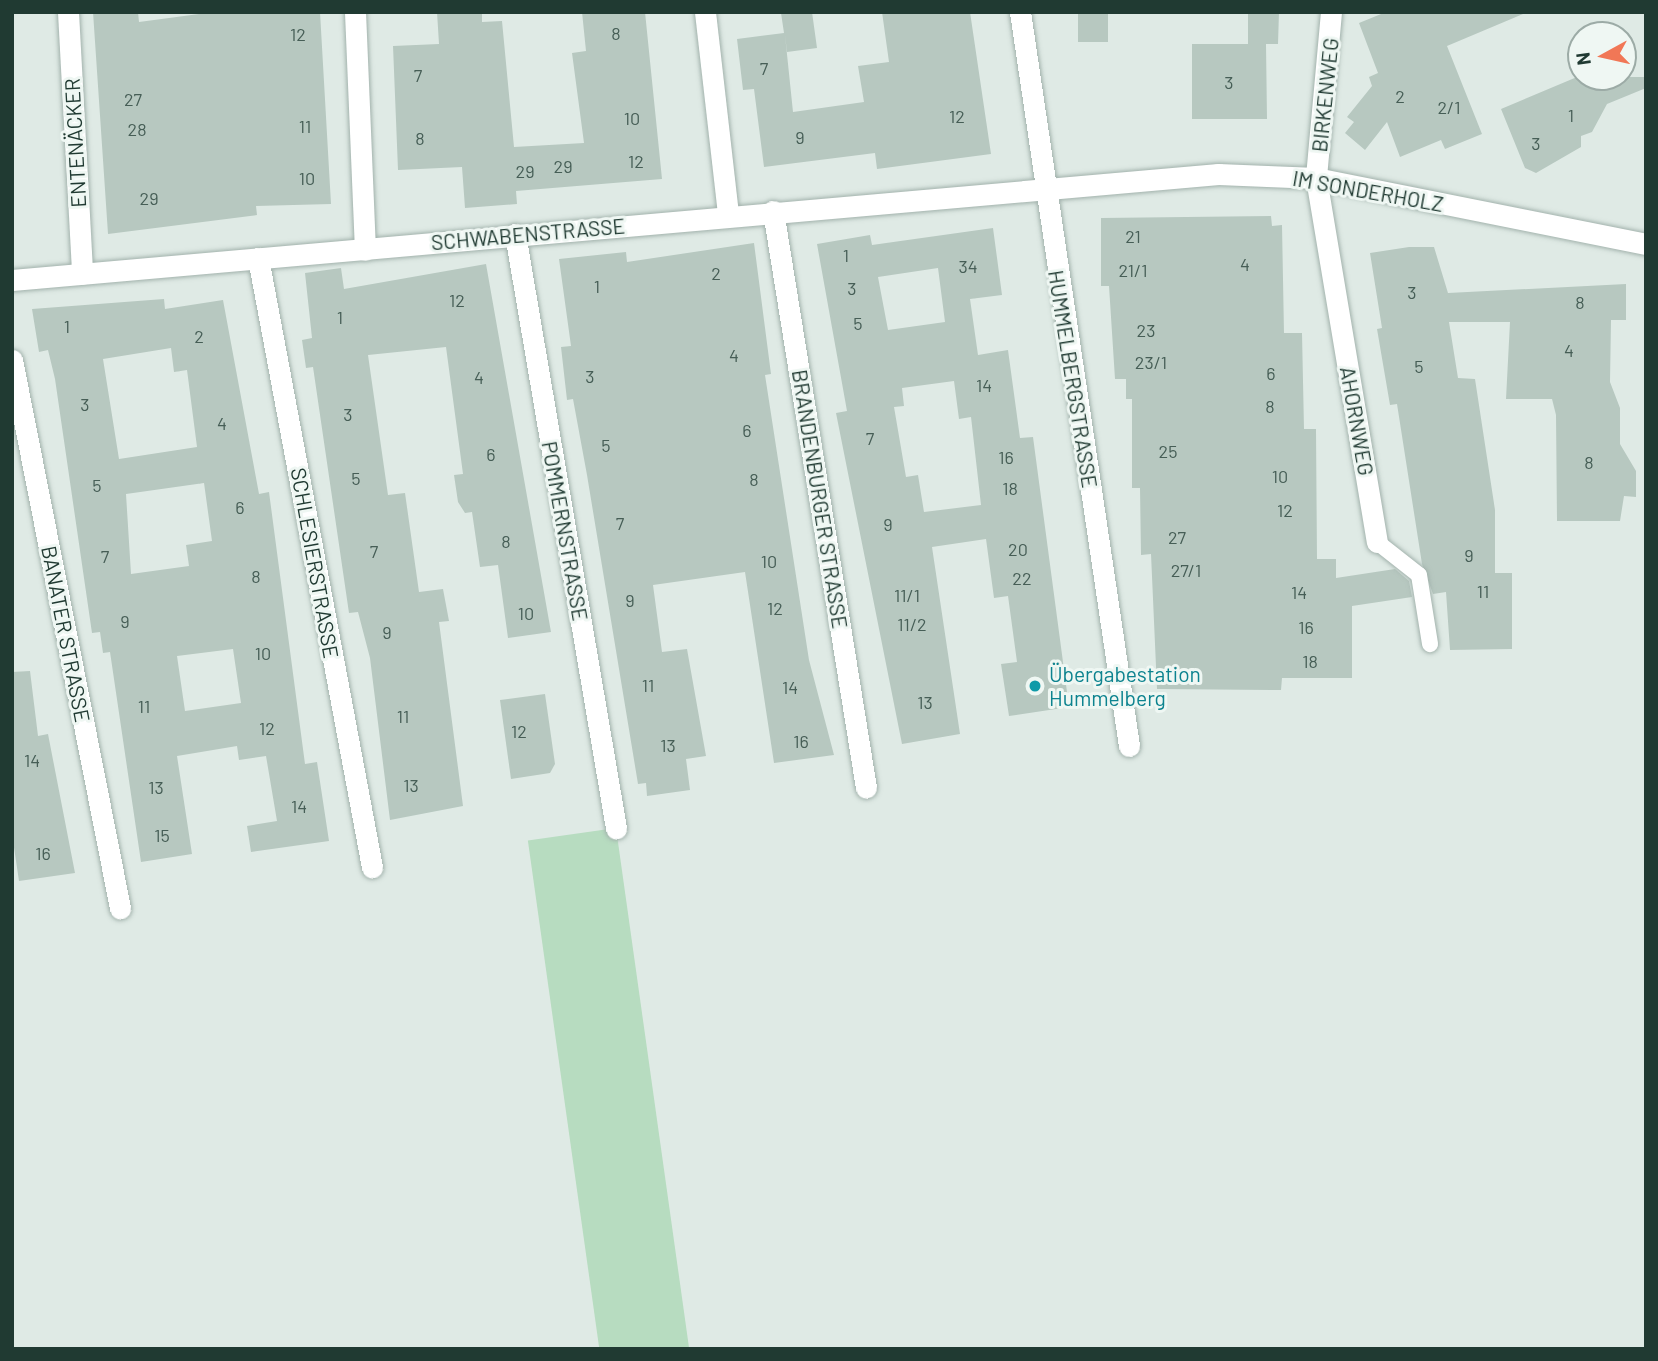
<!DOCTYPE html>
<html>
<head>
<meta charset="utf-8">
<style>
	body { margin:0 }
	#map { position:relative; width:1658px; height:1361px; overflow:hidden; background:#dfeae5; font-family:Barlow,sans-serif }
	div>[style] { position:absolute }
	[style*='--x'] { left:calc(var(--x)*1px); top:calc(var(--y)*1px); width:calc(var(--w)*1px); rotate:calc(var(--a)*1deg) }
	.green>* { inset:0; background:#b7dcc0; transform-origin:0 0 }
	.building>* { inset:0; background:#b7c8c0; transform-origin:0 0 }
	.roads { filter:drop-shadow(0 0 2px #a2b2ac) drop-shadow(0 0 2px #a2b2ac) }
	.lane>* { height:16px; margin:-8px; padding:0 8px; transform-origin:8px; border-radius:8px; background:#fff }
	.street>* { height:21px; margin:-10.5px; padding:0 10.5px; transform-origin:10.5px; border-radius:10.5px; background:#fff }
	.dots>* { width:19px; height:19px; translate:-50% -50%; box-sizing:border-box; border:4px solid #eff7f3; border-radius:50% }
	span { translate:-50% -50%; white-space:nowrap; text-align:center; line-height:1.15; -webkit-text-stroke:6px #eff7f3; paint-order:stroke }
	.number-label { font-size:18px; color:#465e56 }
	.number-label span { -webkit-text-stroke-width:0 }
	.street-label { font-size:21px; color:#203a32 }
	.culture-label { font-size:21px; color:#0d838f }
	.left { translate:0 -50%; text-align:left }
	.frame { position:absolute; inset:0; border:14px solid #203a32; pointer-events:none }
	.north { position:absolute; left:1567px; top:21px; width:70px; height:70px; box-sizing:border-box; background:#eff7f3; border:2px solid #9caba6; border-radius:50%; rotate:262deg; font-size:19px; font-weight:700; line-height:28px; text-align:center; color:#203a32 }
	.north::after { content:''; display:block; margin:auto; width:24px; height:32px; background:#f17756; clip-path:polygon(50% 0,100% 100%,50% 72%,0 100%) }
</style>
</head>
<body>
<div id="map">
	<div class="green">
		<i style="left:616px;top:828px;width:526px;height:89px;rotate:82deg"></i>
	</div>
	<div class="building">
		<i style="clip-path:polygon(93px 12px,138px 12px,139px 22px,214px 12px,320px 12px,331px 204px,256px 206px,257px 215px,108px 234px)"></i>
		<i style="clip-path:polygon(437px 12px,482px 12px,482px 22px,502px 21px,514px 147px,584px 143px,572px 53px,586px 51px,582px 12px,645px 12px,662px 179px,516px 191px,517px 204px,465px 208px,462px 167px,398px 170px,393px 46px,439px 44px)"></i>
		<i style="clip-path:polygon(812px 12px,817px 48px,787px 52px,785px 35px,793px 112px,864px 102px,858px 66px,889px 62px,882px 12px,970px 12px,991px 154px,877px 169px,875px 153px,764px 167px,754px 89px,743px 90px,737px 39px,784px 33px,781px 13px)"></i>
		<i style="left:1078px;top:12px;width:30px;height:30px"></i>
		<i style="clip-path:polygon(1248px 12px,1279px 12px,1278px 44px,1266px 44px,1267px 119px,1192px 119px,1192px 44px,1248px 44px)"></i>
		<i style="clip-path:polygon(1386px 12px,1528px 12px,1447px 46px,1482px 134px,1445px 149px,1441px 140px,1400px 157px,1387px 122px,1365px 150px,1345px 133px,1354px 122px,1347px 117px,1372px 86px,1369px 77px,1378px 73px,1359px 23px)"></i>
		<i style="clip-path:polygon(1577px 77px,1646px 77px,1646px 88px,1607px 104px,1592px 132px,1581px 136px,1581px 147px,1536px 173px,1525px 168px,1501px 109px)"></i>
		<i style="clip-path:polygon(1271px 216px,1272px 226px,1282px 225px,1284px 333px,1302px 333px,1304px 429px,1316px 429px,1317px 559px,1336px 559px,1336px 578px,1395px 569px,1409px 581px,1412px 597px,1352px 606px,1352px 678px,1282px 678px,1281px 690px,1157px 689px,1151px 554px,1141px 555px,1140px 488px,1132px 488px,1132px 399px,1126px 399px,1126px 379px,1115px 379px,1109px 286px,1101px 286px,1101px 218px)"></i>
		<i style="clip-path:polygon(evenodd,993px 228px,1002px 295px,970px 299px,978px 355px,1008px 350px,1020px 438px,1033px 437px,1069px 707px,1009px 716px,1001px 664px,1017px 662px,1008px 596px,994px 598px,986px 539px,932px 547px,960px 734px,902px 744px,836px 413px,847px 411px,817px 244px,870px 235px,872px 245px,993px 228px,938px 268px,945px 322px,888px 330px,878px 277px,938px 268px,993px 228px,954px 381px,959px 419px,971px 417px,981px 505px,924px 512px,918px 475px,906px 477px,894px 407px,904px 406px,902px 388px,954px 381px)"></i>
		<i style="clip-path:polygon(754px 243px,771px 374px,765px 375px,809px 660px,834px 755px,774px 763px,745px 572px,653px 585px,662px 652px,687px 649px,706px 756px,686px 759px,690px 790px,647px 796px,646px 783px,638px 784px,587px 475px,573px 399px,567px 400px,561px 347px,571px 346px,559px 259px,626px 252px,627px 262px)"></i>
		<i style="clip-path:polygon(1409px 247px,1434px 247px,1448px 293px,1626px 284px,1626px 320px,1611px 320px,1610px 382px,1620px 408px,1620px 444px,1636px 471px,1636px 497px,1624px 496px,1620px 521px,1557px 521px,1556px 415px,1552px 399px,1506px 399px,1510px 322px,1449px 322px,1458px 378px,1475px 379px,1495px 510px,1495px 573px,1512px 573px,1512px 649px,1450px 650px,1446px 592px,1433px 594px,1422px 564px,1397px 404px,1390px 405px,1377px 329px,1382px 328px,1370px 253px)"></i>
		<i style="clip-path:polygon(486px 264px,551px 632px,508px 638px,498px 565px,480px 567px,472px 512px,465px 513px,458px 502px,454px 475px,463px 474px,446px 347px,368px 355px,388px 495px,405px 493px,419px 592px,443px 589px,449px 621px,439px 622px,463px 806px,390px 820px,370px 658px,358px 612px,349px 613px,313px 367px,306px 368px,302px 340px,312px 338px,305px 273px,341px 268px,344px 289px)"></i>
		<i style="clip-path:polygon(evenodd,164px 299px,165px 309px,223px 300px,259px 494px,269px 492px,305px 764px,317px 762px,329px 841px,251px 852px,247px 826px,277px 821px,266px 756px,239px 760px,237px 746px,177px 756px,192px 854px,141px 862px,110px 652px,103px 653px,100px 632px,92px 633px,55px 379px,48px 350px,39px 352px,32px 309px,164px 299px,171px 348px,174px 372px,187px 370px,197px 447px,119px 459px,103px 359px,171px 348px,164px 299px,204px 483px,212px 541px,186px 545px,189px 566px,131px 574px,126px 494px,204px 483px,164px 299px,233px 649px,241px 703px,185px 711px,177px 656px,233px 649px)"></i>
		<i style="clip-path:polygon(30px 671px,38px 736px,48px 734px,75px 873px,19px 881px,12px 834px,12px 672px)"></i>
		<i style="clip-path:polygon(545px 694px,555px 764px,550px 773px,511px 779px,500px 700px)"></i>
	</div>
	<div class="roads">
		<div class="lane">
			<i style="--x:1377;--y:542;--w:53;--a:38.2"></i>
			<i style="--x:1419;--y:575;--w:70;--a:80.9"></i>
		</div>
		<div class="street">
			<i style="--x:68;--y:12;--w:262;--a:86.9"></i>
			<i style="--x:355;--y:12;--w:238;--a:87.6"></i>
			<i style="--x:705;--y:12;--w:204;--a:83.5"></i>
			<i style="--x:1020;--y:12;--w:742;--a:81.55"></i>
			<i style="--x:1331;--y:12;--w:167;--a:95.2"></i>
			<i style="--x:1316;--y:178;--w:369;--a:80.5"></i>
			<i style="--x:773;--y:211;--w:584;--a:80.84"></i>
			<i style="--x:515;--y:234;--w:603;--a:80.35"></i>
			<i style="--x:258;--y:258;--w:620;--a:79.4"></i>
			<i style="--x:12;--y:280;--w:1211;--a:-5.02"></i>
			<i style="--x:1218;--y:174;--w:98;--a:2.3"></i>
			<i style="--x:1316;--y:178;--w:337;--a:11.3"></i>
			<i style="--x:12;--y:360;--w:559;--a:78.85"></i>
		</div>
	</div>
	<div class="dots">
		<i style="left:1035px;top:686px;background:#0f9aa8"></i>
	</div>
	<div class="number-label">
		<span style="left:616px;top:33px">8</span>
		<span style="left:298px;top:34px">12</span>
		<span style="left:764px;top:68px">7</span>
		<span style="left:418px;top:75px">7</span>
		<span style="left:1229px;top:82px">3</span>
		<span style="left:1400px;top:96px">2</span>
		<span style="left:133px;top:99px">27</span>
		<span style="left:1449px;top:107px">2/1</span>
		<span style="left:1571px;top:115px">1</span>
		<span style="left:957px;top:116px">12</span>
		<span style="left:632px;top:118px">10</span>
		<span style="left:305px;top:126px">11</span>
		<span style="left:137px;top:129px">28</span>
		<span style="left:800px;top:137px">9</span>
		<span style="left:420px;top:138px">8</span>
		<span style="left:1536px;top:143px">3</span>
		<span style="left:636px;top:161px">12</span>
		<span style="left:563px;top:166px">29</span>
		<span style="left:525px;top:171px">29</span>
		<span style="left:307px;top:178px">10</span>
		<span style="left:149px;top:198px">29</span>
		<span style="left:1133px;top:236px">21</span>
		<span style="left:846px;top:255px">1</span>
		<span style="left:1245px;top:264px">4</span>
		<span style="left:968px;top:266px">34</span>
		<span style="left:1133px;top:270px">21/1</span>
		<span style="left:716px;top:273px">2</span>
		<span style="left:597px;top:286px">1</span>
		<span style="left:852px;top:288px">3</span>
		<span style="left:1412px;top:292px">3</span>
		<span style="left:457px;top:300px">12</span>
		<span style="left:1580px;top:302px">8</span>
		<span style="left:340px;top:317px">1</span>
		<span style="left:858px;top:323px">5</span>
		<span style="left:67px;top:326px">1</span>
		<span style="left:1146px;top:330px">23</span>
		<span style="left:199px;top:336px">2</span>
		<span style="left:1569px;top:350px">4</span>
		<span style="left:734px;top:355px">4</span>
		<span style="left:1151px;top:362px">23/1</span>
		<span style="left:1419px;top:366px">5</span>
		<span style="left:1271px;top:373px">6</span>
		<span style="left:590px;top:376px">3</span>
		<span style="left:479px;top:377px">4</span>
		<span style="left:984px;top:385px">14</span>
		<span style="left:85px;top:404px">3</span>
		<span style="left:1270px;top:406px">8</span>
		<span style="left:348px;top:414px">3</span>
		<span style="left:222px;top:423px">4</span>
		<span style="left:747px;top:430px">6</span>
		<span style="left:870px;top:438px">7</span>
		<span style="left:606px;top:445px">5</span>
		<span style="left:1168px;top:451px">25</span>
		<span style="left:491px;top:454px">6</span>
		<span style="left:1006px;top:457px">16</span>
		<span style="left:1589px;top:462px">8</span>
		<span style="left:1280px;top:476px">10</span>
		<span style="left:356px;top:478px">5</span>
		<span style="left:754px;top:479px">8</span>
		<span style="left:97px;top:485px">5</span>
		<span style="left:1010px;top:488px">18</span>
		<span style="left:240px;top:507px">6</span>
		<span style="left:1285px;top:510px">12</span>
		<span style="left:620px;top:523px">7</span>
		<span style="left:888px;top:524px">9</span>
		<span style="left:1177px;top:537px">27</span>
		<span style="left:506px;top:541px">8</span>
		<span style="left:1018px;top:549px">20</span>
		<span style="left:374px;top:551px">7</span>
		<span style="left:1469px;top:555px">9</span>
		<span style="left:105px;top:556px">7</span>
		<span style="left:769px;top:561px">10</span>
		<span style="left:1186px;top:570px">27/1</span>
		<span style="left:256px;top:576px">8</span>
		<span style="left:1022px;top:578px">22</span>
		<span style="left:1483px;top:591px">11</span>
		<span style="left:1299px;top:592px">14</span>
		<span style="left:907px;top:595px">11/1</span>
		<span style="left:630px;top:600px">9</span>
		<span style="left:775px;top:608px">12</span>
		<span style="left:526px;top:613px">10</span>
		<span style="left:125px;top:621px">9</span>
		<span style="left:912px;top:624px">11/2</span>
		<span style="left:1306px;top:627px">16</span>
		<span style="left:387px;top:632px">9</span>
		<span style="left:263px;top:653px">10</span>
		<span style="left:1310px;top:661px">18</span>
		<span style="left:648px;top:685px">11</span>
		<span style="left:790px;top:687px">14</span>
		<span style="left:925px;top:702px">13</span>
		<span style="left:144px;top:706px">11</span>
		<span style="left:403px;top:716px">11</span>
		<span style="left:267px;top:728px">12</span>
		<span style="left:519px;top:731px">12</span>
		<span style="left:801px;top:741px">16</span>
		<span style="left:668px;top:745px">13</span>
		<span style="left:32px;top:760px">14</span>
		<span style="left:411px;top:785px">13</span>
		<span style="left:156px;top:787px">13</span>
		<span style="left:299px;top:806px">14</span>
		<span style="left:162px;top:835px">15</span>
		<span style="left:43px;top:853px">16</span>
	</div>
	<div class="street-label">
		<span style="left:1325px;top:95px;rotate:-84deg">BIRKENWEG</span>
		<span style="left:75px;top:143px;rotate:-93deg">ENTENÄCKER</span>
		<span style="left:1368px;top:191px;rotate:10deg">IM SONDERHOLZ</span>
		<span style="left:528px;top:234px;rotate:-5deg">SCHWABENSTRASSE</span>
		<span style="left:1073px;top:379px;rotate:81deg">HUMMELBERGSTRASSE</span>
		<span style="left:1357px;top:421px;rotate:80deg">AHORNWEG</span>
		<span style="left:820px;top:499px;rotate:81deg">BRANDENBURGER STRASSE</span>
		<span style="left:565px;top:531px;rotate:80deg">POMMERNSTRASSE</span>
		<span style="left:315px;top:563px;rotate:80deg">SCHLESIERSTRASSE</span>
		<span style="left:66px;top:634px;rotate:79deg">BANATER STRASSE</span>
	</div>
	<div class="culture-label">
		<span class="left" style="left:1049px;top:686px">Übergabestation<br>Hummelberg</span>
	</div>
	<div class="frame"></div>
	<div class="north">N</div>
</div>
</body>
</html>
